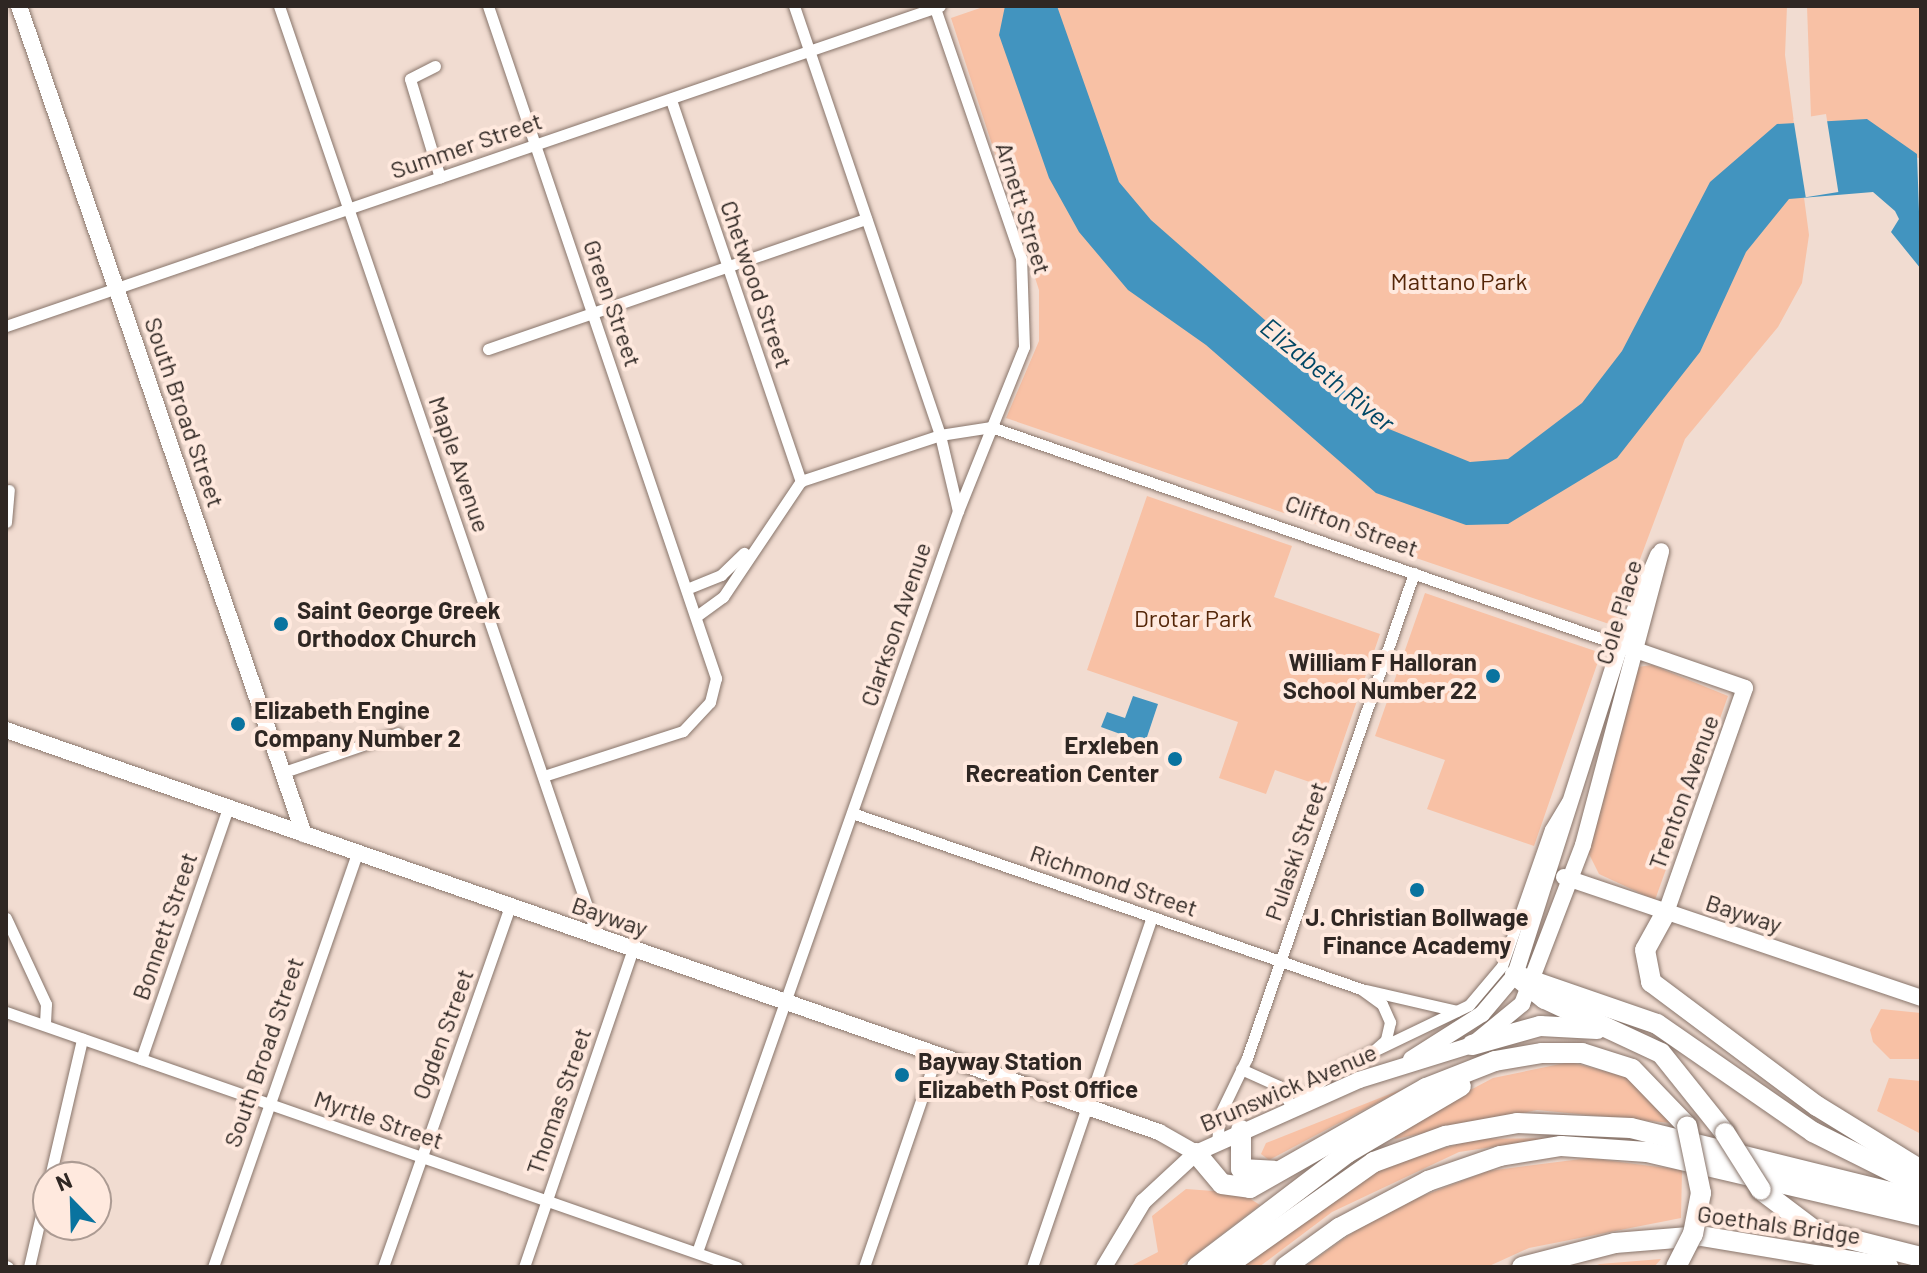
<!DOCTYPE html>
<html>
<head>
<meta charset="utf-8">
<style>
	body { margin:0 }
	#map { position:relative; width:1927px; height:1273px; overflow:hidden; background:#f1dcd1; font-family:Barlow,sans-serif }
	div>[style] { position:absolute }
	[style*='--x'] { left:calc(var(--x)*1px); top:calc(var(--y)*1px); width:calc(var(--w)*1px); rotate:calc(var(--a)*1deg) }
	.green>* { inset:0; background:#f8c1a5 }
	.water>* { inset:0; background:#4294bf }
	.pier>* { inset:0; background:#f1dcd1; transform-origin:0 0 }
	.roads { filter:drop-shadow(0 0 2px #88756b) drop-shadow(0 0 2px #88756b) }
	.street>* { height:11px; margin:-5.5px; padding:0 5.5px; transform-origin:5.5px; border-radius:5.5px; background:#fff }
	.secondary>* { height:16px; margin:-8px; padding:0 8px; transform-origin:8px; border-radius:8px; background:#fff }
	.highway>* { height:20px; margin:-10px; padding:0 10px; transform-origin:10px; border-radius:10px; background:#fff }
	.bridges { filter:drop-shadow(0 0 2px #88756b) drop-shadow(0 0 2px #88756b) }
	.highway-bridge>* { height:20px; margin:-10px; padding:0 10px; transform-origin:10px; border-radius:10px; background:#fff }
	.dots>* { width:22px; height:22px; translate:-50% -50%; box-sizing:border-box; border:4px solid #ffe9de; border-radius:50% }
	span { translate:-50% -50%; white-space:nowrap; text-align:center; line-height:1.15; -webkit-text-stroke:8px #ffe9de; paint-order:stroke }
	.street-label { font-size:24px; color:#2f2723 }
	.park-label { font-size:24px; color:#542608 }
	.poi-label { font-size:24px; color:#2f2723; font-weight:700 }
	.left { translate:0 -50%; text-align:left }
	.right { translate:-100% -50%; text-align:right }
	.water-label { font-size:26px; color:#004765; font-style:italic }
	.frame { position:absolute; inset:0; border:8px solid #2f2723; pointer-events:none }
	.north { position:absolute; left:32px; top:1161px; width:80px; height:80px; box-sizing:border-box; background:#ffe9de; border:2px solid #ac9b93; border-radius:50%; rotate:337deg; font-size:22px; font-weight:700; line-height:32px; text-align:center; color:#2f2723 }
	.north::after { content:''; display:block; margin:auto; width:28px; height:36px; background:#09739f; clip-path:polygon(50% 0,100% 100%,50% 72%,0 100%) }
</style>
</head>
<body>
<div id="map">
	<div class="green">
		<i style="clip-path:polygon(986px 6px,1787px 6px,1785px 55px,1809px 235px,1802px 283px,1778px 327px,1685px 439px,1615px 626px,1006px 418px,1039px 341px,1039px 290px,951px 18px)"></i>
		<i style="clip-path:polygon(1807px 6px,1921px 6px,1921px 159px,1811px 117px)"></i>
		<i style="clip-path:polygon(1147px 496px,1292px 546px,1274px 597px,1380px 634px,1327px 788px,1275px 770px,1266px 794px,1219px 778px,1238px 722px,1087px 670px)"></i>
		<i style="clip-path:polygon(1425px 593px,1601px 653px,1534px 846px,1427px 809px,1445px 760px,1375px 736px)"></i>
		<i style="clip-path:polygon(1652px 665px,1728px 696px,1655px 900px,1599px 874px,1588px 852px,1638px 667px)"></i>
		<i style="clip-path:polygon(1881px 1009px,1921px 1013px,1921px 1059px,1890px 1059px,1873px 1042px,1870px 1030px)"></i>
		<i style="clip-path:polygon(1570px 1062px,1626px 1077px,1671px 1123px,1537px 1110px,1395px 1139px,1393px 1131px,1493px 1078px)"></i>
		<i style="clip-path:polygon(1889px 1078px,1921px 1081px,1921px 1134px,1877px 1111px)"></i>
		<i style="clip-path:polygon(1405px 1088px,1269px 1160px,1261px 1154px,1266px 1143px)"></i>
		<i style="clip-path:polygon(1553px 1138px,1459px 1152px,1332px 1212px,1259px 1267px,1237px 1267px,1351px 1183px,1408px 1158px,1477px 1139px)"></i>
		<i style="clip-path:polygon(1589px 1158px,1682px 1170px,1681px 1218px,1529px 1248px,1487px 1267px,1304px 1267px,1383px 1211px,1488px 1171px)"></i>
		<i style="clip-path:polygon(1186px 1189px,1241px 1193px,1260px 1205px,1179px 1267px,1129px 1267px,1158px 1252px,1152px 1216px)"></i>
		<i style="clip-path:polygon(1661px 1259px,1654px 1267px,1591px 1267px,1600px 1264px)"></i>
	</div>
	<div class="water">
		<i style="clip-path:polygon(1005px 6px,1057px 6px,1119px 182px,1151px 220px,1389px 429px,1470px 462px,1508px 459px,1582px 403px,1622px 351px,1710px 182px,1777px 124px,1867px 119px,1917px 154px,1921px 269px,1891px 232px,1899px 219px,1895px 211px,1873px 192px,1789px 199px,1746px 252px,1700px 352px,1617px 458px,1508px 524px,1466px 525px,1376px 493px,1206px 345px,1128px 290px,1079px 232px,1049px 178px,999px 35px)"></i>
		<i style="clip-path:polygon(1133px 696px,1158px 704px,1145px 743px,1101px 727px,1107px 712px,1125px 718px)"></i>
	</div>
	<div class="pier">
		<i style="left:1826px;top:114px;width:79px;height:33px;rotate:81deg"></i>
	</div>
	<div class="roads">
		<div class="street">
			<i style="--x:279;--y:6;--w:985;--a:71.11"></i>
			<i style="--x:488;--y:6;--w:710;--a:71.26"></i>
			<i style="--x:716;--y:678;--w:25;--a:104"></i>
			<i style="--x:710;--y:702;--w:40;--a:133"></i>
			<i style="--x:683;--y:731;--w:146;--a:162.1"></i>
			<i style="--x:794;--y:6;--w:453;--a:71.2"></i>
			<i style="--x:940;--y:435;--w:78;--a:76.7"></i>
			<i style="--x:435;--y:66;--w:28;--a:153"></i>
			<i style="--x:410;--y:79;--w:103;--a:73.1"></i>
			<i style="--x:671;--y:100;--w:403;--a:71.2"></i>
			<i style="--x:6;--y:326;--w:987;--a:-18.91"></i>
			<i style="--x:488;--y:349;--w:400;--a:-19"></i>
			<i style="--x:6;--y:522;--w:32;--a:-85"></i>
			<i style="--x:689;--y:588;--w:35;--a:-22"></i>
			<i style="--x:721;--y:575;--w:32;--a:-44"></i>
			<i style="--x:698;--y:615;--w:31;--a:-36"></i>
			<i style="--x:723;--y:597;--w:140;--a:-56.1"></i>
			<i style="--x:801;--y:481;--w:146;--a:-18.3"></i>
			<i style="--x:940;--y:435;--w:52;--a:-8.9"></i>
			<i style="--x:991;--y:427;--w:666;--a:19.12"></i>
			<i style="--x:284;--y:772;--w:120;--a:-18.9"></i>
			<i style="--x:852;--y:813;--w:539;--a:19.07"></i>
			<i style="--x:1361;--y:989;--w:26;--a:36"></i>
			<i style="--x:1382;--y:1004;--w:20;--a:66"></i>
			<i style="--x:1390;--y:1022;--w:18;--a:103"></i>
			<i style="--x:1386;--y:1040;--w:23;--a:139"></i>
			<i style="--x:6;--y:918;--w:95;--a:65.1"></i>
			<i style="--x:46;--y:1004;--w:21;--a:93"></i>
			<i style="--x:1366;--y:990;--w:93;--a:13"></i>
			<i style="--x:6;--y:1012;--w:774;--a:19.23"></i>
			<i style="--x:141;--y:1059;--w:266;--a:-70.9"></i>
			<i style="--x:1241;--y:1069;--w:42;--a:24.1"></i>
			<i style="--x:1279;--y:1086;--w:25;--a:58"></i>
			<i style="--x:1292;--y:1107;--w:56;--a:-41.4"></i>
			<i style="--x:1334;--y:1070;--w:150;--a:-25.7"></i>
			<i style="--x:1469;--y:1005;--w:51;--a:-49.8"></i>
			<i style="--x:1502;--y:966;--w:145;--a:-70.7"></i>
			<i style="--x:1550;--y:829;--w:33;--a:-59"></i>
			<i style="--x:1217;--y:1142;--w:28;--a:-84"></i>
			<i style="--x:1220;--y:1114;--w:62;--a:-64.3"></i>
			<i style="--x:1247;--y:1058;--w:513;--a:-71"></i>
			<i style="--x:50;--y:1177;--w:142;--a:-76.9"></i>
			<i style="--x:697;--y:1252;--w:786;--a:-70.6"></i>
			<i style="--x:958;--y:511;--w:177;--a:-68.1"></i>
			<i style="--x:1024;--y:347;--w:89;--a:-91.9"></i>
			<i style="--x:1021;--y:258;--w:264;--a:-109"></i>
			<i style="--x:6;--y:1266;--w:2;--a:27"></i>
			<i style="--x:29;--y:1267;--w:84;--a:-77"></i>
			<i style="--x:213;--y:1267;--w:438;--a:-70.8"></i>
			<i style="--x:383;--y:1267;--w:382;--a:-70.6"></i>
			<i style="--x:524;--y:1267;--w:336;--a:-71.1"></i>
			<i style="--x:864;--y:1267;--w:225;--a:-71.1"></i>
			<i style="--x:1032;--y:1267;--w:370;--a:-71.1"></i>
		</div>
		<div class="secondary">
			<i style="--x:19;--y:6;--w:876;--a:71.01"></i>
			<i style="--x:1624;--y:646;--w:128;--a:19.1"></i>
			<i style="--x:1745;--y:688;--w:238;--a:109.4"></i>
			<i style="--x:6;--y:730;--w:1221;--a:19.22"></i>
			<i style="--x:1159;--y:1132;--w:43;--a:29.6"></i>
			<i style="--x:1564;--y:877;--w:377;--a:18.7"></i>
			<i style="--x:1411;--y:1059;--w:84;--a:-32.4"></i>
			<i style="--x:1482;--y:1014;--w:51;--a:-49.8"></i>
			<i style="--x:1515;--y:975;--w:346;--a:-72.3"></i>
			<i style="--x:1620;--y:645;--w:98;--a:-67.1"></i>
			<i style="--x:1104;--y:1267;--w:76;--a:-59"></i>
			<i style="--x:1143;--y:1202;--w:72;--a:-42.8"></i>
			<i style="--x:1196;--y:1153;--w:179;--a:-24.1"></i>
			<i style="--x:1359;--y:1080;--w:118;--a:-17.2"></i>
			<i style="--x:1472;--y:1045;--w:65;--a:-39.4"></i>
			<i style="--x:1522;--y:1004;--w:170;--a:-69"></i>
			<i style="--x:1583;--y:845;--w:304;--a:-75.1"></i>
		</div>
		<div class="highway">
			<i style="--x:1666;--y:912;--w:43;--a:118.9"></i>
			<i style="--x:1645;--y:950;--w:33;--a:79"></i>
			<i style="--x:1651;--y:982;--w:207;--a:36.8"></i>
			<i style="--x:1817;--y:1106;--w:122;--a:31.6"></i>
			<i style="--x:1515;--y:975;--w:150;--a:19"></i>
			<i style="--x:1657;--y:1024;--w:190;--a:34.7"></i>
			<i style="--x:1813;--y:1132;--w:121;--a:26.6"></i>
			<i style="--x:1515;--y:975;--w:38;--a:39"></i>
			<i style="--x:1545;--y:999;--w:128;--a:25"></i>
			<i style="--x:1661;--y:1053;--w:102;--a:51.3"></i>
			<i style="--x:1472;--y:1045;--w:71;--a:-15.6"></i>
			<i style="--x:1540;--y:1026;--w:57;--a:3"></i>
			<i style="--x:1241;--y:1130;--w:39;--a:90"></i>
			<i style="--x:1241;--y:1169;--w:33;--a:3"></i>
			<i style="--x:1196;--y:1153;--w:40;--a:50"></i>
			<i style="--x:1222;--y:1184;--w:28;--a:8"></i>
			<i style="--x:1250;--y:1188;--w:202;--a:-29.6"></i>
			<i style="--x:1426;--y:1088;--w:74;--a:-21.4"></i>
			<i style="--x:1495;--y:1061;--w:48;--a:-9.7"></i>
			<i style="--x:1542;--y:1053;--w:40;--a:0"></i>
			<i style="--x:1582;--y:1053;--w:52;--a:17.7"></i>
			<i style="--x:1632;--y:1069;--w:79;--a:46"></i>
			<i style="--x:1761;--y:1190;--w:66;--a:37"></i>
			<i style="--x:1814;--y:1230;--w:110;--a:14.2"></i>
			<i style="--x:1197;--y:1267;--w:188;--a:-37.2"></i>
			<i style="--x:1347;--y:1153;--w:132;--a:-30.4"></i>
			<i style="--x:1225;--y:1267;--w:182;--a:-35.2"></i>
			<i style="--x:1374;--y:1162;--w:76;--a:-20.1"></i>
			<i style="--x:1445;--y:1136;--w:73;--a:-10.2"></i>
			<i style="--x:1517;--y:1123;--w:114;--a:2.5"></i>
			<i style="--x:1631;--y:1128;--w:299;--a:13.9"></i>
			<i style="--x:1285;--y:1267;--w:67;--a:-35.8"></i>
			<i style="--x:1339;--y:1228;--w:101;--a:-27.8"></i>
			<i style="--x:1428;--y:1181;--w:76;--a:-19.1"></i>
			<i style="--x:1500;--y:1156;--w:62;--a:-9.3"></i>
			<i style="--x:1561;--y:1146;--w:86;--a:4"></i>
			<i style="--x:1647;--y:1152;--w:281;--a:13.1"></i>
			<i style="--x:1522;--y:1267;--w:96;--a:-14.5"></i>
			<i style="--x:1615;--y:1243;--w:86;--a:-4.7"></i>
			<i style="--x:1701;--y:1236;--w:190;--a:9.4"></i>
		</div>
	</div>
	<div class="bridges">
		<div class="highway-bridge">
			<i style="--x:1725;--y:1133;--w:67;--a:57.7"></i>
			<i style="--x:1676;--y:1267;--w:37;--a:-63"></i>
			<i style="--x:1693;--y:1234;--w:42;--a:-79"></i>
			<i style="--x:1701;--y:1193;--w:68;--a:-101.8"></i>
		</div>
	</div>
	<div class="dots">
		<i style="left:281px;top:624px;background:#09739f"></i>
		<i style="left:1493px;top:676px;background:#09739f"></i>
		<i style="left:238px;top:724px;background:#09739f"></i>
		<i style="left:1175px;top:759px;background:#09739f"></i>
		<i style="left:1417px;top:890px;background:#09739f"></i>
		<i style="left:902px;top:1075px;background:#09739f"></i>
	</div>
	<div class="street-label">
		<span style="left:466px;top:145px;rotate:-19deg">Summer Street</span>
		<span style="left:1024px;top:208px;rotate:73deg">Arnett Street</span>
		<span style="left:757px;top:284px;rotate:71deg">Chetwood Street</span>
		<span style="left:613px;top:303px;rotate:71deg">Green Street</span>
		<span style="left:185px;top:412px;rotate:71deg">South Broad Street</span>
		<span style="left:460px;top:464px;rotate:71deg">Maple Avenue</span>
		<span style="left:1352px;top:525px;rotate:20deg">Clifton Street</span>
		<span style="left:1618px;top:612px;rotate:-73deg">Cole Place</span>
		<span style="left:895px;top:624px;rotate:-71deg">Clarkson Avenue</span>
		<span style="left:1683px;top:792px;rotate:-70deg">Trenton Avenue</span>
		<span style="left:1295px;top:851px;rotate:-71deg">Pulaski Street</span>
		<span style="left:1114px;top:880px;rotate:19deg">Richmond Street</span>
		<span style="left:1744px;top:913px;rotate:18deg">Bayway</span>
		<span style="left:610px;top:916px;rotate:19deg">Bayway</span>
		<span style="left:164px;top:926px;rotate:-71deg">Bonnett Street</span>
		<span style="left:442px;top:1034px;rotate:-70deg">Ogden Street</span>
		<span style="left:263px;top:1052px;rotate:-71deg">South Broad Street</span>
		<span style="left:1288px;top:1087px;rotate:-23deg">Brunswick Avenue</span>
		<span style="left:558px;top:1101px;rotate:-71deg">Thomas Street</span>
		<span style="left:379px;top:1119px;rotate:19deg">Myrtle Street</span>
		<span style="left:1779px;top:1224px;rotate:8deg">Goethals Bridge</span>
	</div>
	<div class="park-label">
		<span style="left:1459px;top:281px">Mattano Park</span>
		<span style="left:1193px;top:618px">Drotar Park</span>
	</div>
	<div class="poi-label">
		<span class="left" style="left:297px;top:624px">Saint George Greek<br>Orthodox Church</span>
		<span class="right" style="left:1477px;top:676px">William F Halloran<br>School Number 22</span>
		<span class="left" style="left:254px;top:724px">Elizabeth Engine<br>Company Number 2</span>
		<span class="right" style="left:1159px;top:759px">Erxleben<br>Recreation Center</span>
		<span style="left:1417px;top:931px">J. Christian Bollwage<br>Finance Academy</span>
		<span class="left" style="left:918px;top:1075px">Bayway Station<br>Elizabeth Post Office</span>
	</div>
	<div class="water-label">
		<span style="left:1328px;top:374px;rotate:39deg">Elizabeth River</span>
	</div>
	<div class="frame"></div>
	<div class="north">N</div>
</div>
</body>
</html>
